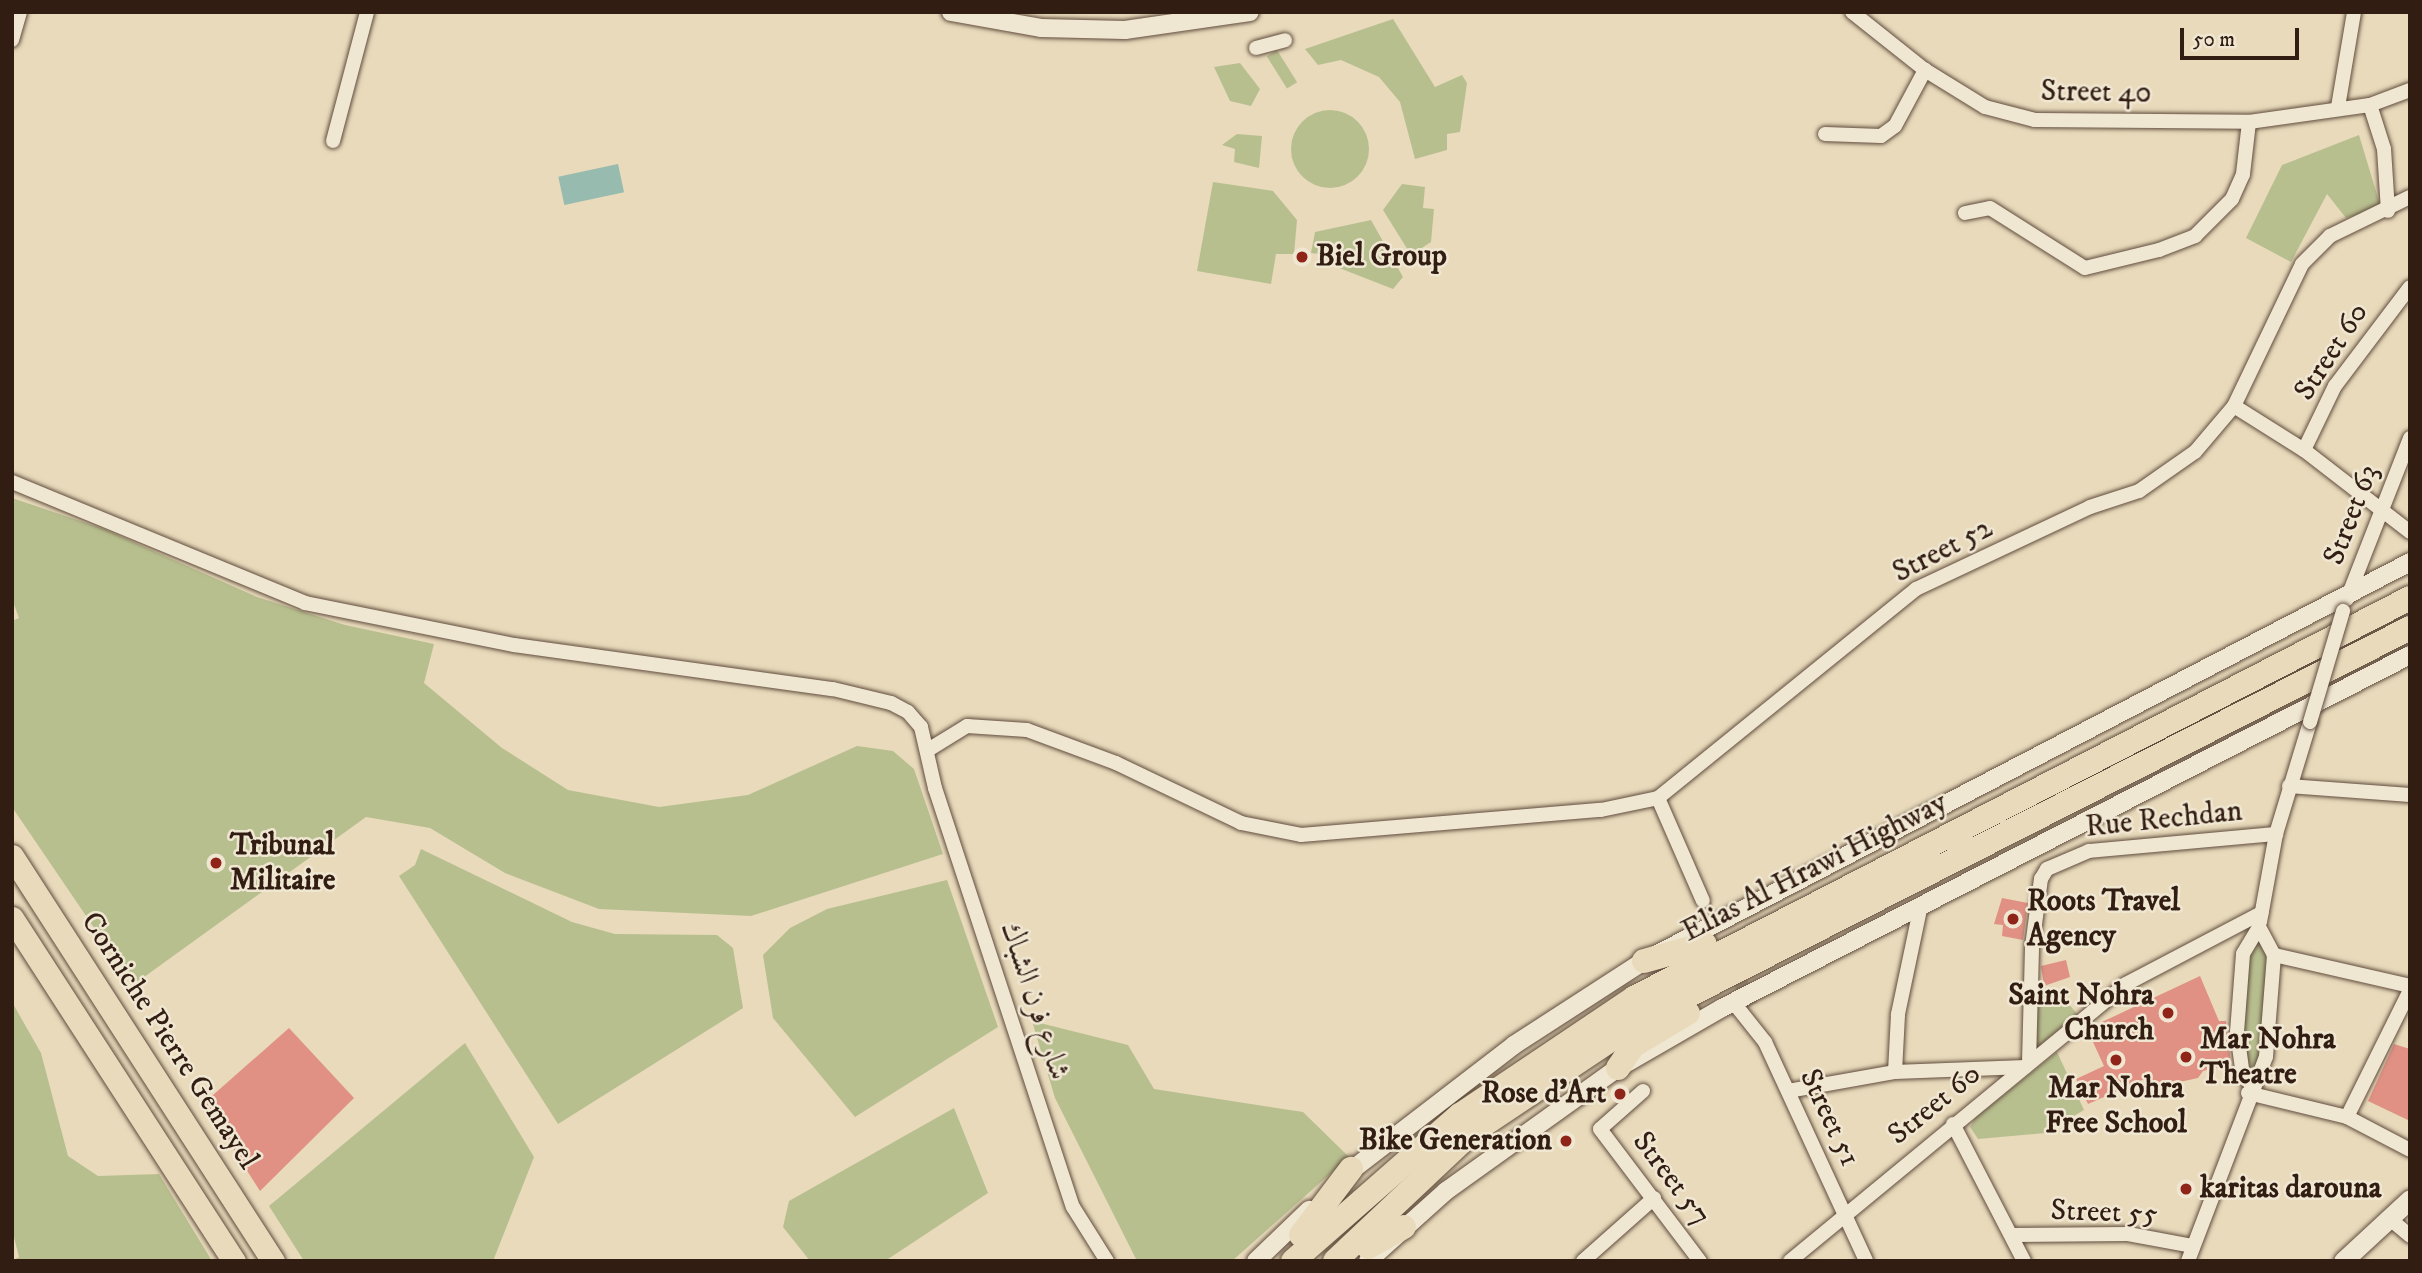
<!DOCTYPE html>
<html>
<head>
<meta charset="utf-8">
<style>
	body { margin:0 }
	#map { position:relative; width:2422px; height:1273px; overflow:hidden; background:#e8dabb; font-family:"IM FELL DW Pica",Amiri,serif }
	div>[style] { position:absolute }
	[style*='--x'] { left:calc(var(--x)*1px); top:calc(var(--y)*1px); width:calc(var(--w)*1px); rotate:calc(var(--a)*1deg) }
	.green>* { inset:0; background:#b8bf8f; transform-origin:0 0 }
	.round { border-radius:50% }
	.water>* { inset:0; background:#97bbae; transform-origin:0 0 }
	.building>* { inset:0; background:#e09184 }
	.minor-tunnel>* { height:14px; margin-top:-7px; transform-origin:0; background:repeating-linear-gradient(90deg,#c4b499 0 14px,transparent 0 21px) }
	.roads { filter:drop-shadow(0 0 2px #604c3d) drop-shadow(0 0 2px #604c3d) }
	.minor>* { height:14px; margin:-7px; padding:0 7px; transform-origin:7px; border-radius:7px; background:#f0e7d3 }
	.tertiary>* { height:18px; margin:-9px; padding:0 9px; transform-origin:9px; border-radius:9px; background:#f0e7d3 }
	.secondary>* { height:19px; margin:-9.5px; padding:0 9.5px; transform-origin:9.5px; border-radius:9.5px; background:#f0e7d3 }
	.trunk>* { height:23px; margin:-11.5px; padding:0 11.5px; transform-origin:11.5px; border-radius:11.5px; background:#e8dabb }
	.motorway>* { height:24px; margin:-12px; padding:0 12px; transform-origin:12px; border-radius:12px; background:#e8dabb }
	.bridges { filter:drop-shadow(0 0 2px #604c3d) drop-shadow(0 0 2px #604c3d) }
	.minor-bridge>* { height:14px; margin:-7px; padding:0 7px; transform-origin:7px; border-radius:7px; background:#f0e7d3 }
	.dots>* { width:19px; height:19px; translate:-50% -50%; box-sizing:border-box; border:4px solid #f0e7d3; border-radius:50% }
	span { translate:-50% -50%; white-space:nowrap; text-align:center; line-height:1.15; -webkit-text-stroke:5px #f0e7d3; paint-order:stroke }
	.street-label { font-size:30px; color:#321d13 }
	.poi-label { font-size:30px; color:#321d13; font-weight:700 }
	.left { translate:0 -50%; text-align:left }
	.right { translate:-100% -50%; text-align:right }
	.frame { position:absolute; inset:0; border:14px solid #321d13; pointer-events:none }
	.scale { position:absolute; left:2180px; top:28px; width:119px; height:32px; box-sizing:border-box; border:4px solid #321d13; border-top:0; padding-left:9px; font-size:21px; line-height:24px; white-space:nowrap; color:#321d13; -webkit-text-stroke:5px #f0e7d3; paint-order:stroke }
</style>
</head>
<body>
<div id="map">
	<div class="green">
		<i style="clip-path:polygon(1393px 19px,1435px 87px,1462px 75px,1467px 83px,1460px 132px,1447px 134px,1447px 150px,1415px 159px,1400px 102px,1379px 77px,1341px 60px,1318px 65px,1305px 49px)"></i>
		<i style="left:1277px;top:50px;width:38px;height:12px;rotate:58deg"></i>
		<i style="clip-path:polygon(1240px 63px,1260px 89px,1251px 106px,1230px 101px,1214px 67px)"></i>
		<i class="round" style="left:1291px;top:110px;width:78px;height:78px"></i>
		<i style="clip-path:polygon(1237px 134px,1262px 136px,1259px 168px,1234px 162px,1235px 149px,1222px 145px)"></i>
		<i style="clip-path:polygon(2359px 135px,2381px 208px,2346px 218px,2327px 194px,2291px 262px,2246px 238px,2282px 165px)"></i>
		<i style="clip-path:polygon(1213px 182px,1273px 191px,1297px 220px,1294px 254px,1276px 254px,1271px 284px,1197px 271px)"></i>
		<i style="clip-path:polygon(1402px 184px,1425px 187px,1423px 208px,1434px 209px,1431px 242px,1411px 255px,1383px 210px)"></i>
		<i style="clip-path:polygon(1371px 220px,1403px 277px,1393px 289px,1329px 264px,1327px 255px,1311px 253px,1315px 232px)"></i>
		<i style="clip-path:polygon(12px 498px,104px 529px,257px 597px,345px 625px,434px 644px,424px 683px,502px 748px,568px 790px,659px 807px,748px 795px,857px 746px,893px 751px,914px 769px,943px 854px,751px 916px,599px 909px,505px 873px,430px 828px,366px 817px,133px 985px,12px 807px,12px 621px,19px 618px,12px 599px)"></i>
		<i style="clip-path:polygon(421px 849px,572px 922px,615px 934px,717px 935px,733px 948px,743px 1008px,558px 1124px,399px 876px,415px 865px)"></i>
		<i style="clip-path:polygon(947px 880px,998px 1027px,855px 1117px,773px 1018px,763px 955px,790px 928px,827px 909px)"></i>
		<i style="clip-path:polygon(2259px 927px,2268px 943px,2271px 1014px,2251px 1084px,2240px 1064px,2249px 941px)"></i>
		<i style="clip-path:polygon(2055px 988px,2079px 1016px,2030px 1061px,2030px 999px)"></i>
		<i style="clip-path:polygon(12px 1002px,41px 1053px,68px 1156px,98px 1176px,159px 1174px,212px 1261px,12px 1261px,19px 1257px,12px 1229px)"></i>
		<i style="clip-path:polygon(1032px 1021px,1128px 1045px,1154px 1089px,1303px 1112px,1349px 1157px,1232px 1261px,1137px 1261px,1055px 1098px)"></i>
		<i style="clip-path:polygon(465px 1043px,534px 1157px,493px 1261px,304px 1261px,269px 1206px)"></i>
		<i style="clip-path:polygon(2057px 1052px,2084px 1110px,2045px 1133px,1978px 1139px,1970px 1127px,1976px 1117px)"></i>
		<i style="clip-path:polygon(954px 1108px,988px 1193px,885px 1261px,810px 1261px,783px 1227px,789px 1201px)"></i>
	</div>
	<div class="water">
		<i style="left:618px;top:164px;width:29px;height:61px;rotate:78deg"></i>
	</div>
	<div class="building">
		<i style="clip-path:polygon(2002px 898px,2028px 903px,2023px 940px,2002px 936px,2003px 925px,1994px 924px)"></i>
		<i style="clip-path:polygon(2066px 960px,2070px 977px,2044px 986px,2041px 966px)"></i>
		<i style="clip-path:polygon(2200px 976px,2219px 1021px,2226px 1021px,2231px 1064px,2203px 1071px,2198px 1078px,2152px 1088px,2149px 1077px,2088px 1104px,2076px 1079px,2104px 1066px,2087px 1029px)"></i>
		<i style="clip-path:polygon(289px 1028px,354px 1098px,260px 1191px,204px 1103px)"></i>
		<i style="clip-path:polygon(2394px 1044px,2410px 1049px,2410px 1121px,2368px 1101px)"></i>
	</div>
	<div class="minor-tunnel">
		<i style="--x:1703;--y:901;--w:115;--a:65.2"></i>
	</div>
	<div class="roads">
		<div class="minor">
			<i style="--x:1852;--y:12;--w:93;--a:38.5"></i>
			<i style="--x:1925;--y:70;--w:70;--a:31.7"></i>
			<i style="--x:1985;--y:107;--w:52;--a:14.6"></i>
			<i style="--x:2035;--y:120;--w:214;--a:0.5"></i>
			<i style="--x:2249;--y:122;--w:122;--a:-8"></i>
			<i style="--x:2370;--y:105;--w:43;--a:-20.6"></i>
			<i style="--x:12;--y:40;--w:29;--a:-74"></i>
			<i style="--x:1256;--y:48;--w:30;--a:-15"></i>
			<i style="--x:2370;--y:105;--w:46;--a:72.3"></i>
			<i style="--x:2384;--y:149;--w:62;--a:86.3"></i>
			<i style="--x:2338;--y:107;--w:96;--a:-80.4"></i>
			<i style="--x:1825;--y:134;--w:56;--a:2"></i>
			<i style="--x:1881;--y:136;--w:17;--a:-36"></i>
			<i style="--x:1895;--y:126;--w:64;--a:-61.8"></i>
			<i style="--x:333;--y:141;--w:133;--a:-75.2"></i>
			<i style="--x:1965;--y:213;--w:25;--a:-11"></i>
			<i style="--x:1990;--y:208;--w:112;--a:32.3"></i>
			<i style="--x:2085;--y:268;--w:76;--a:-13.7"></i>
			<i style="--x:2159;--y:250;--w:39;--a:-21"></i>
			<i style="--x:2195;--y:236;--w:52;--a:-45"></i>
			<i style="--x:2232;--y:199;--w:27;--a:-66"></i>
			<i style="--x:2243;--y:174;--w:52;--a:-83.4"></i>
			<i style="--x:2234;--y:406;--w:83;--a:32.2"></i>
			<i style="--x:2304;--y:450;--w:134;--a:37.7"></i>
			<i style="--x:2304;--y:450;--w:71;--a:-64.2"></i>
			<i style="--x:2335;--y:386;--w:124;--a:-52.9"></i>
			<i style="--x:12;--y:482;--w:317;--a:22.4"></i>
			<i style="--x:305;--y:603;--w:213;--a:11.4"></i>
			<i style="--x:514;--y:645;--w:322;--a:7.9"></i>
			<i style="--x:833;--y:689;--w:60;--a:13.6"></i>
			<i style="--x:891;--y:703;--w:19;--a:28"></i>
			<i style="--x:908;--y:712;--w:20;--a:49"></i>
			<i style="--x:921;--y:727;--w:63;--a:77.1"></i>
			<i style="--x:935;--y:788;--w:441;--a:71.8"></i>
			<i style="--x:1073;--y:1207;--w:64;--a:57.8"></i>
			<i style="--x:2347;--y:599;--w:173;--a:-68.6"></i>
			<i style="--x:928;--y:750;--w:46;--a:-31.6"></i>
			<i style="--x:967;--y:726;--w:60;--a:3.8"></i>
			<i style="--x:1027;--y:730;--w:95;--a:20.3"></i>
			<i style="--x:1116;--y:763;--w:139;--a:25.6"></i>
			<i style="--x:1241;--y:823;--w:61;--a:11.3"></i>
			<i style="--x:1301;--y:835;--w:301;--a:-4.8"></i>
			<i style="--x:1601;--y:810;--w:58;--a:-11.9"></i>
			<i style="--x:1658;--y:798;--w:332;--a:-39"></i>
			<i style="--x:1916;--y:589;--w:192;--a:-25.2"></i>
			<i style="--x:2090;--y:507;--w:52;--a:-18.1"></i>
			<i style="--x:2139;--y:491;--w:68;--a:-34.9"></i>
			<i style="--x:2195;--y:452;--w:60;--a:-49.7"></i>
			<i style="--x:2234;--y:406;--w:157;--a:-64.4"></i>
			<i style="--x:2302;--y:264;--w:40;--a:-45"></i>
			<i style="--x:2330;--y:236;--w:89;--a:-26"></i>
			<i style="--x:2289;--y:786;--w:121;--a:4.3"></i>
			<i style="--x:1658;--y:798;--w:112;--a:66.4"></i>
			<i style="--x:2260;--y:922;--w:89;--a:-79.7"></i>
			<i style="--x:2276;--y:834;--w:117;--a:-73.1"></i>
			<i style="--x:2274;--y:955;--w:139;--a:12.8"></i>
			<i style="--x:1734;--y:1003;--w:50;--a:51.5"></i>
			<i style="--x:1765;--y:1042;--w:241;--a:65.2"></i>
			<i style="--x:2029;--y:1063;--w:116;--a:-88.5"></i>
			<i style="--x:2032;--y:947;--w:69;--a:-82.5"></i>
			<i style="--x:2041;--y:879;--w:12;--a:-59"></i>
			<i style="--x:2047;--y:869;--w:46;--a:-23.2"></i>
			<i style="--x:2089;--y:851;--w:188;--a:-5.2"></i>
			<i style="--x:1895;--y:1072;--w:58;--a:-87"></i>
			<i style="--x:1898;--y:1014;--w:106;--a:-78.1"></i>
			<i style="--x:1643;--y:1091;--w:57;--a:138.5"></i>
			<i style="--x:1600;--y:1129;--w:166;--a:52.9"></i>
			<i style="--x:1788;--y:1091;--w:109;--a:-10.1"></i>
			<i style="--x:1895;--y:1072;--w:130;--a:-2.2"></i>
			<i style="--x:2248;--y:1093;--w:102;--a:13.6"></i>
			<i style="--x:2347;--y:1117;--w:71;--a:27.6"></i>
			<i style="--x:2347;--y:1117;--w:142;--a:-63.6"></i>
			<i style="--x:1953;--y:1124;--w:154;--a:62.6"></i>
			<i style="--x:2390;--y:1219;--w:26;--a:40"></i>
			<i style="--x:2014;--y:1235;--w:114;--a:-0.5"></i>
			<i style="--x:2128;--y:1234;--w:65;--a:10.6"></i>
			<i style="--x:1583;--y:1261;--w:95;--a:-41.6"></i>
			<i style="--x:1790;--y:1261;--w:435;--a:-39.5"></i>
			<i style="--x:2126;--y:984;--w:153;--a:-27.7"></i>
			<i style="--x:2188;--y:1261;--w:218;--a:-69.1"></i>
			<i style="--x:2266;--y:1057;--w:102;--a:-85.5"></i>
			<i style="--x:2274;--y:955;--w:32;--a:-118"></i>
			<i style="--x:2259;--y:927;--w:31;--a:121"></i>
			<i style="--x:2243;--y:954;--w:78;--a:94.4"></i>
			<i style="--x:2237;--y:1032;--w:44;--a:82.2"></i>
			<i style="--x:2243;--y:1076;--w:11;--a:45"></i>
		</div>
		<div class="tertiary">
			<i style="--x:951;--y:12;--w:91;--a:10.1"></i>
			<i style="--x:1041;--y:28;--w:84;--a:1.4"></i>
			<i style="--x:1125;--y:30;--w:126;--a:-8.2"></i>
			<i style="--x:1344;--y:1176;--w:215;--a:-37.6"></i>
			<i style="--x:1514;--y:1045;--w:155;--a:-32.9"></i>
			<i style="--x:1644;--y:961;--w:864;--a:-27.51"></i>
			<i style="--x:1256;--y:1261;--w:74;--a:-43.9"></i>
			<i style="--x:1368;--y:1261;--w:105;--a:-41.9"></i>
			<i style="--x:1446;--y:1191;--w:211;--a:-35.6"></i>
			<i style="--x:1618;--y:1068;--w:120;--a:-30"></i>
			<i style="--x:1722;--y:1008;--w:773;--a:-27.16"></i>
		</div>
		<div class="secondary">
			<i style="--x:2343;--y:1261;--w:91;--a:-42.8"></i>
		</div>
		<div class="trunk">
			<i style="--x:12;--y:856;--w:482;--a:57.2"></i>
			<i style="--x:12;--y:918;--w:409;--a:57.1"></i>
		</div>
		<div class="motorway">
			<i style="--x:1644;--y:961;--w:63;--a:-15.6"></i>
			<i style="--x:1618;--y:1068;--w:27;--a:-56"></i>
			<i style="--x:1633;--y:1046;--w:64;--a:-31"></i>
			<i style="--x:1301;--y:1235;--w:83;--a:-52.9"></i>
			<i style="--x:1368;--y:1247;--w:41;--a:-29.1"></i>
			<i style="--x:1293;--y:1261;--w:222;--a:-41.2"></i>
			<i style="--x:1460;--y:1115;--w:210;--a:-33.9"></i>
			<i style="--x:1634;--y:998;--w:873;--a:-27.27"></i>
			<i style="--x:1335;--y:1261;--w:187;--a:-43.3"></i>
			<i style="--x:1471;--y:1133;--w:206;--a:-33.7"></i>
			<i style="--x:1642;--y:1019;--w:862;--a:-26.98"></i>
		</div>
	</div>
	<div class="bridges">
		<div class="minor-bridge">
			<i style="--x:2310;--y:722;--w:116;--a:-73.4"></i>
		</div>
	</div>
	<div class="dots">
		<i style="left:1302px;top:257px;background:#8f2418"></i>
		<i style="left:216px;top:863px;background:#8f2418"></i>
		<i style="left:2013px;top:919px;background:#8f2418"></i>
		<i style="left:2168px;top:1013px;background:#8f2418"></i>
		<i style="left:2186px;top:1057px;background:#8f2418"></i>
		<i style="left:2116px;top:1060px;background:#8f2418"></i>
		<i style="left:1620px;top:1094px;background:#8f2418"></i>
		<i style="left:1566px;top:1141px;background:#8f2418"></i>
		<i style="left:2186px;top:1189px;background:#8f2418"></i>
	</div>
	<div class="street-label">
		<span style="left:2096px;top:93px;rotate:1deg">Street 40</span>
		<span style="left:2332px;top:352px;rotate:-57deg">Street 60</span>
		<span style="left:2352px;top:515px;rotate:-69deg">Street 63</span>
		<span style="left:1943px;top:551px;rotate:-27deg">Street 52</span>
		<span style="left:2164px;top:820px;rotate:-6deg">Rue Rechdan</span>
		<span style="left:1815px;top:868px;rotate:-27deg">Elias Al Hrawi Highway</span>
		<span style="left:1034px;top:1001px;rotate:72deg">شارع فرن الشباك</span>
		<span style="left:169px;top:1041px;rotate:57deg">Corniche Pierre Gemayel</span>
		<span style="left:1935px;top:1105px;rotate:-39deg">Street 60</span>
		<span style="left:1829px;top:1118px;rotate:65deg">Street 51</span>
		<span style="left:1671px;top:1179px;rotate:53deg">Street 57</span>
		<span style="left:2104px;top:1213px;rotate:2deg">Street 55</span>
	</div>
	<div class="poi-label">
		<span class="left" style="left:1316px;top:257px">Biel Group</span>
		<span class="left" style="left:230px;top:863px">Tribunal<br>Militaire</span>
		<span class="left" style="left:2027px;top:919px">Roots Travel<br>Agency</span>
		<span class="right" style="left:2154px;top:1013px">Saint Nohra<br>Church</span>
		<span class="left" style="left:2200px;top:1057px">Mar Nohra<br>Theatre</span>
		<span style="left:2116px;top:1106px">Mar Nohra<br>Free School</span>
		<span class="right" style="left:1606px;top:1094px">Rose d'Art</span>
		<span class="right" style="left:1552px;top:1141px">Bike Generation</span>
		<span class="left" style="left:2200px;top:1189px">karitas darouna</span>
	</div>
	<div class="frame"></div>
	<div class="scale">50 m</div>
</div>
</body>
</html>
